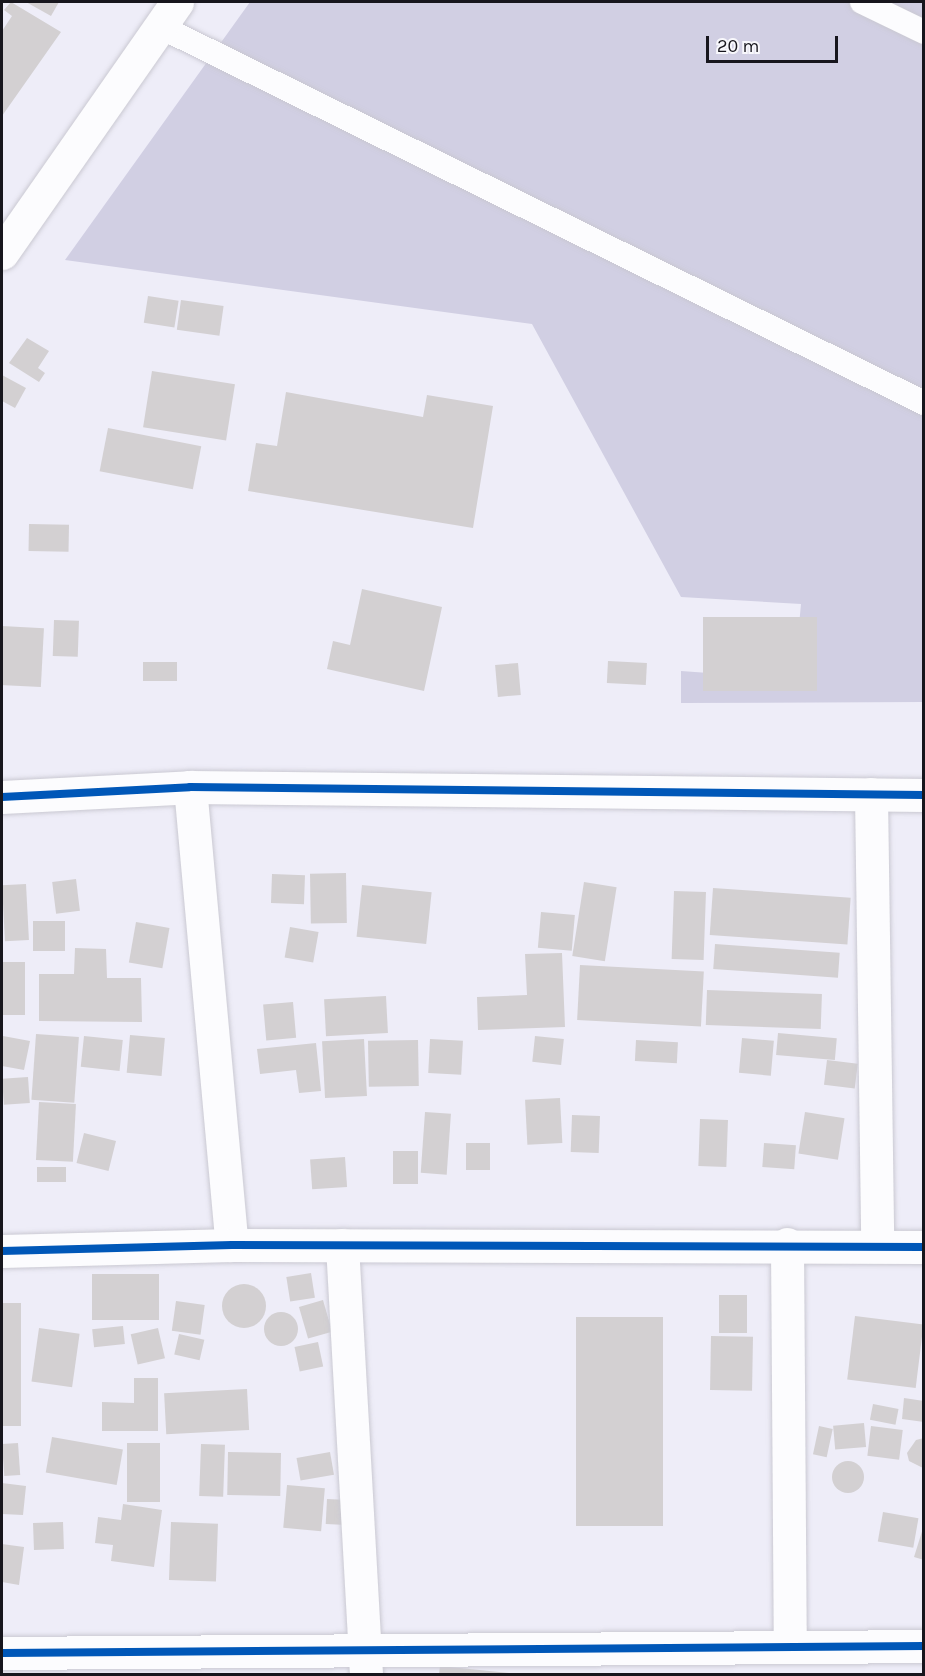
<!DOCTYPE html>
<html>
<head>
<meta charset="utf-8">
<style>
	body { margin:0 }
	#map { position:relative; width:925px; height:1676px; overflow:hidden; background:#eeedf8; font-family:Karla,sans-serif }
	div>[style] { position:absolute }
	[style*='--x'] { left:calc(var(--x)*1px); top:calc(var(--y)*1px); width:calc(var(--w)*1px); rotate:calc(var(--a)*1deg) }
	.green>* { inset:0; background:#d1cfe3 }
	.building>* { inset:0; background:#d3d0d2; transform-origin:0 0 }
	.round { border-radius:50% }
	.roads { filter:drop-shadow(0 0 2px #cac9d2) drop-shadow(0 0 2px #cac9d2) }
	.service>* { height:24px; margin:-12px; padding:0 12px; transform-origin:12px; border-radius:12px; background:#fcfcfe }
	.minor>* { height:33px; margin:-16.5px; padding:0 16.5px; transform-origin:16.5px; border-radius:16.5px; background:#fcfcfe }
	.tertiary>* { height:33px; margin:-16.5px; padding:0 16.5px; transform-origin:16.5px; border-radius:16.5px; background:#fcfcfe }
	.cycleway>* { height:8px; margin:-4px; padding:0 4px; transform-origin:4px; border-radius:4px; background:#0057b8 }
	span { translate:-50% -50%; white-space:nowrap; text-align:center; line-height:1.15; -webkit-text-stroke:6px #f8f8fc; paint-order:stroke }
	.frame { position:absolute; inset:0; border:3px solid #17161d; pointer-events:none }
	.scale { position:absolute; left:706px; top:36px; width:132px; height:27px; box-sizing:border-box; border:3px solid #17161d; border-top:0; padding-left:8px; font-size:18px; line-height:21px; white-space:nowrap; color:#17161d; -webkit-text-stroke:4px #f8f8fc; paint-order:stroke }
</style>
</head>
<body>
<div id="map">
	<div class="green">
		<i style="clip-path:polygon(250px 2px,923px 2px,923px 702px,681px 703px,681px 671px,794px 679px,801px 604px,681px 597px,532px 324px,65px 260px)"></i>
	</div>
	<div class="building">
		<i style="clip-path:polygon(11px 2px,61px 32px,2px 116px,2px 31px,12px 16px,4px 10px)"></i>
		<i style="clip-path:polygon(26px 2px,59px 2px,51px 16px)"></i>
		<i style="left:148px;top:296px;width:31px;height:27px;rotate:9deg"></i>
		<i style="left:181px;top:300px;width:43px;height:30px;rotate:8deg"></i>
		<i style="clip-path:polygon(27px 338px,49px 351px,38px 368px,45px 373px,39px 382px,9px 363px)"></i>
		<i style="left:152px;top:371px;width:84px;height:57px;rotate:9deg"></i>
		<i style="clip-path:polygon(2px 375px,26px 388px,15px 408px,2px 401px)"></i>
		<i style="clip-path:polygon(286px 392px,423px 417px,427px 395px,493px 406px,473px 528px,248px 491px,256px 443px,277px 446px)"></i>
		<i style="left:108px;top:428px;width:95px;height:44px;rotate:11deg"></i>
		<i style="left:29px;top:524px;width:40px;height:27px;rotate:1deg"></i>
		<i style="clip-path:polygon(362px 589px,442px 607px,424px 691px,327px 669px,333px 641px,350px 645px)"></i>
		<i style="left:703px;top:617px;width:114px;height:74px"></i>
		<i style="left:54px;top:620px;width:25px;height:36px;rotate:2deg"></i>
		<i style="left:2px;top:626px;width:42px;height:59px;rotate:3deg"></i>
		<i style="left:608px;top:661px;width:39px;height:22px;rotate:3deg"></i>
		<i style="left:143px;top:662px;width:34px;height:19px"></i>
		<i style="left:518px;top:663px;width:32px;height:23px;rotate:85deg"></i>
		<i style="left:346px;top:873px;width:50px;height:36px;rotate:89deg"></i>
		<i style="left:272px;top:874px;width:33px;height:29px;rotate:2deg"></i>
		<i style="left:76px;top:879px;width:32px;height:24px;rotate:83deg"></i>
		<i style="left:584px;top:882px;width:33px;height:75px;rotate:9deg"></i>
		<i style="left:26px;top:884px;width:56px;height:24px;rotate:87deg"></i>
		<i style="left:362px;top:885px;width:70px;height:52px;rotate:6deg"></i>
		<i style="left:713px;top:888px;width:138px;height:47px;rotate:4deg"></i>
		<i style="left:674px;top:891px;width:32px;height:68px;rotate:2deg"></i>
		<i style="left:541px;top:912px;width:34px;height:36px;rotate:5deg"></i>
		<i style="left:65px;top:921px;width:30px;height:32px;rotate:90deg"></i>
		<i style="left:136px;top:922px;width:34px;height:41px;rotate:10deg"></i>
		<i style="left:290px;top:927px;width:29px;height:31px;rotate:10deg"></i>
		<i style="left:715px;top:944px;width:125px;height:25px;rotate:4deg"></i>
		<i style="clip-path:polygon(75px 948px,106px 949px,107px 978px,141px 978px,142px 1022px,39px 1021px,39px 974px,74px 974px)"></i>
		<i style="clip-path:polygon(562px 953px,565px 1027px,478px 1030px,477px 997px,527px 995px,525px 954px)"></i>
		<i style="left:2px;top:962px;width:23px;height:53px"></i>
		<i style="left:580px;top:965px;width:124px;height:55px;rotate:3deg"></i>
		<i style="left:707px;top:990px;width:115px;height:35px;rotate:2deg"></i>
		<i style="left:386px;top:996px;width:37px;height:62px;rotate:87deg"></i>
		<i style="left:293px;top:1002px;width:36px;height:30px;rotate:85deg"></i>
		<i style="left:778px;top:1033px;width:59px;height:22px;rotate:5deg"></i>
		<i style="left:36px;top:1034px;width:43px;height:66px;rotate:4deg"></i>
		<i style="left:130px;top:1035px;width:35px;height:38px;rotate:5deg"></i>
		<i style="clip-path:polygon(3px 1036px,30px 1041px,24px 1070px,2px 1066px)"></i>
		<i style="left:84px;top:1036px;width:39px;height:31px;rotate:6deg"></i>
		<i style="left:535px;top:1036px;width:29px;height:26px;rotate:6deg"></i>
		<i style="left:742px;top:1038px;width:32px;height:35px;rotate:5deg"></i>
		<i style="left:364px;top:1039px;width:57px;height:42px;rotate:87deg"></i>
		<i style="left:430px;top:1039px;width:33px;height:34px;rotate:3deg"></i>
		<i style="left:418px;top:1040px;width:46px;height:50px;rotate:89deg"></i>
		<i style="left:636px;top:1040px;width:42px;height:21px;rotate:3deg"></i>
		<i style="clip-path:polygon(316px 1043px,321px 1091px,299px 1093px,296px 1070px,260px 1074px,257px 1049px)"></i>
		<i style="left:827px;top:1060px;width:31px;height:25px;rotate:7deg"></i>
		<i style="left:28px;top:1077px;width:26px;height:26px;rotate:86deg"></i>
		<i style="left:560px;top:1098px;width:45px;height:35px;rotate:87deg"></i>
		<i style="left:39px;top:1102px;width:37px;height:58px;rotate:3deg"></i>
		<i style="left:425px;top:1112px;width:26px;height:61px;rotate:4deg"></i>
		<i style="left:805px;top:1112px;width:40px;height:42px;rotate:9deg"></i>
		<i style="left:572px;top:1115px;width:28px;height:37px;rotate:2deg"></i>
		<i style="left:700px;top:1119px;width:28px;height:47px;rotate:2deg"></i>
		<i style="left:84px;top:1133px;width:33px;height:31px;rotate:14deg"></i>
		<i style="left:466px;top:1143px;width:24px;height:27px"></i>
		<i style="left:764px;top:1143px;width:32px;height:24px;rotate:4deg"></i>
		<i style="left:393px;top:1151px;width:25px;height:33px"></i>
		<i style="left:345px;top:1157px;width:30px;height:35px;rotate:86deg"></i>
		<i style="left:66px;top:1167px;width:15px;height:29px;rotate:90deg"></i>
		<i style="left:311px;top:1273px;width:25px;height:25px;rotate:81deg"></i>
		<i style="left:159px;top:1274px;width:46px;height:67px;rotate:90deg"></i>
		<i class="round" style="left:222px;top:1284px;width:44px;height:44px"></i>
		<i style="left:719px;top:1295px;width:28px;height:38px"></i>
		<i style="left:323px;top:1300px;width:33px;height:25px;rotate:74deg"></i>
		<i style="left:176px;top:1301px;width:29px;height:30px;rotate:8deg"></i>
		<i style="left:2px;top:1303px;width:19px;height:123px"></i>
		<i class="round" style="left:264px;top:1312px;width:34px;height:34px"></i>
		<i style="left:855px;top:1316px;width:69px;height:64px;rotate:7deg"></i>
		<i style="left:663px;top:1317px;width:209px;height:87px;rotate:90deg"></i>
		<i style="left:123px;top:1326px;width:18px;height:31px;rotate:84deg"></i>
		<i style="left:39px;top:1328px;width:41px;height:54px;rotate:8deg"></i>
		<i style="left:158px;top:1328px;width:31px;height:28px;rotate:77deg"></i>
		<i style="left:179px;top:1334px;width:26px;height:21px;rotate:13deg"></i>
		<i style="left:711px;top:1336px;width:42px;height:54px;rotate:1deg"></i>
		<i style="left:318px;top:1342px;width:25px;height:24px;rotate:78deg"></i>
		<i style="clip-path:polygon(134px 1378px,158px 1378px,158px 1431px,102px 1431px,102px 1402px,134px 1403px)"></i>
		<i style="left:247px;top:1389px;width:41px;height:83px;rotate:87deg"></i>
		<i style="clip-path:polygon(904px 1398px,924px 1401px,924px 1422px,902px 1419px)"></i>
		<i style="left:873px;top:1404px;width:26px;height:16px;rotate:11deg"></i>
		<i style="left:864px;top:1423px;width:24px;height:31px;rotate:85deg"></i>
		<i style="left:819px;top:1426px;width:14px;height:29px;rotate:12deg"></i>
		<i style="left:871px;top:1426px;width:32px;height:30px;rotate:7deg"></i>
		<i style="left:52px;top:1437px;width:72px;height:36px;rotate:10deg"></i>
		<i style="clip-path:polygon(924px 1438px,924px 1467px,923px 1468px,909px 1461px,907px 1453px,916px 1440px)"></i>
		<i style="left:18px;top:1443px;width:32px;height:16px;rotate:86deg"></i>
		<i style="left:127px;top:1443px;width:33px;height:59px"></i>
		<i style="left:201px;top:1444px;width:24px;height:52px;rotate:2deg"></i>
		<i style="left:228px;top:1452px;width:53px;height:43px;rotate:1deg"></i>
		<i style="left:330px;top:1452px;width:23px;height:34px;rotate:80deg"></i>
		<i class="round" style="left:832px;top:1461px;width:32px;height:32px"></i>
		<i style="clip-path:polygon(2px 1483px,26px 1486px,23px 1515px,2px 1514px)"></i>
		<i style="left:287px;top:1485px;width:38px;height:43px;rotate:5deg"></i>
		<i style="left:327px;top:1499px;width:21px;height:25px;rotate:3deg"></i>
		<i style="clip-path:polygon(123px 1504px,162px 1510px,154px 1567px,111px 1561px,113px 1545px,95px 1543px,98px 1517px,121px 1520px)"></i>
		<i style="left:883px;top:1512px;width:36px;height:30px;rotate:10deg"></i>
		<i style="left:63px;top:1522px;width:27px;height:30px;rotate:88deg"></i>
		<i style="left:171px;top:1522px;width:47px;height:58px;rotate:2deg"></i>
		<i style="clip-path:polygon(924px 1525px,924px 1560px,914px 1557px)"></i>
		<i style="clip-path:polygon(2px 1544px,24px 1547px,19px 1585px,2px 1582px)"></i>
		<i style="clip-path:polygon(440px 1666px,509px 1673px,509px 1674px,439px 1674px)"></i>
	</div>
	<div class="roads">
		<div class="service">
			<i style="--x:862;--y:2;--w:69;--a:25.8"></i>
			<i style="--x:161;--y:27;--w:851;--a:26.23"></i>
		</div>
		<div class="minor">
			<i style="--x:190;--y:787;--w:460;--a:84.8"></i>
			<i style="--x:871;--y:794;--w:451;--a:89.2"></i>
			<i style="--x:2;--y:797;--w:188;--a:-3"></i>
			<i style="--x:190;--y:787;--w:734;--a:0.62"></i>
			<i style="--x:787;--y:1244;--w:401;--a:89.6"></i>
			<i style="--x:342;--y:1245;--w:430;--a:86.8"></i>
			<i style="--x:2;--y:1251;--w:230;--a:-1.5"></i>
			<i style="--x:232;--y:1245;--w:692;--a:0.17"></i>
			<i style="--x:2;--y:1653;--w:922;--a:-0.43"></i>
		</div>
		<div class="tertiary">
			<i style="--x:2;--y:253;--w:306;--a:-55.1"></i>
		</div>
	</div>
	<div class="cycleway">
		<i style="--x:2;--y:797;--w:188;--a:-3"></i>
		<i style="--x:190;--y:787;--w:734;--a:0.62"></i>
		<i style="--x:2;--y:1251;--w:230;--a:-1.5"></i>
		<i style="--x:232;--y:1245;--w:692;--a:0.17"></i>
		<i style="--x:2;--y:1653;--w:922;--a:-0.43"></i>
	</div>
	<div class="frame"></div>
	<div class="scale">20 m</div>
</div>
</body>
</html>
